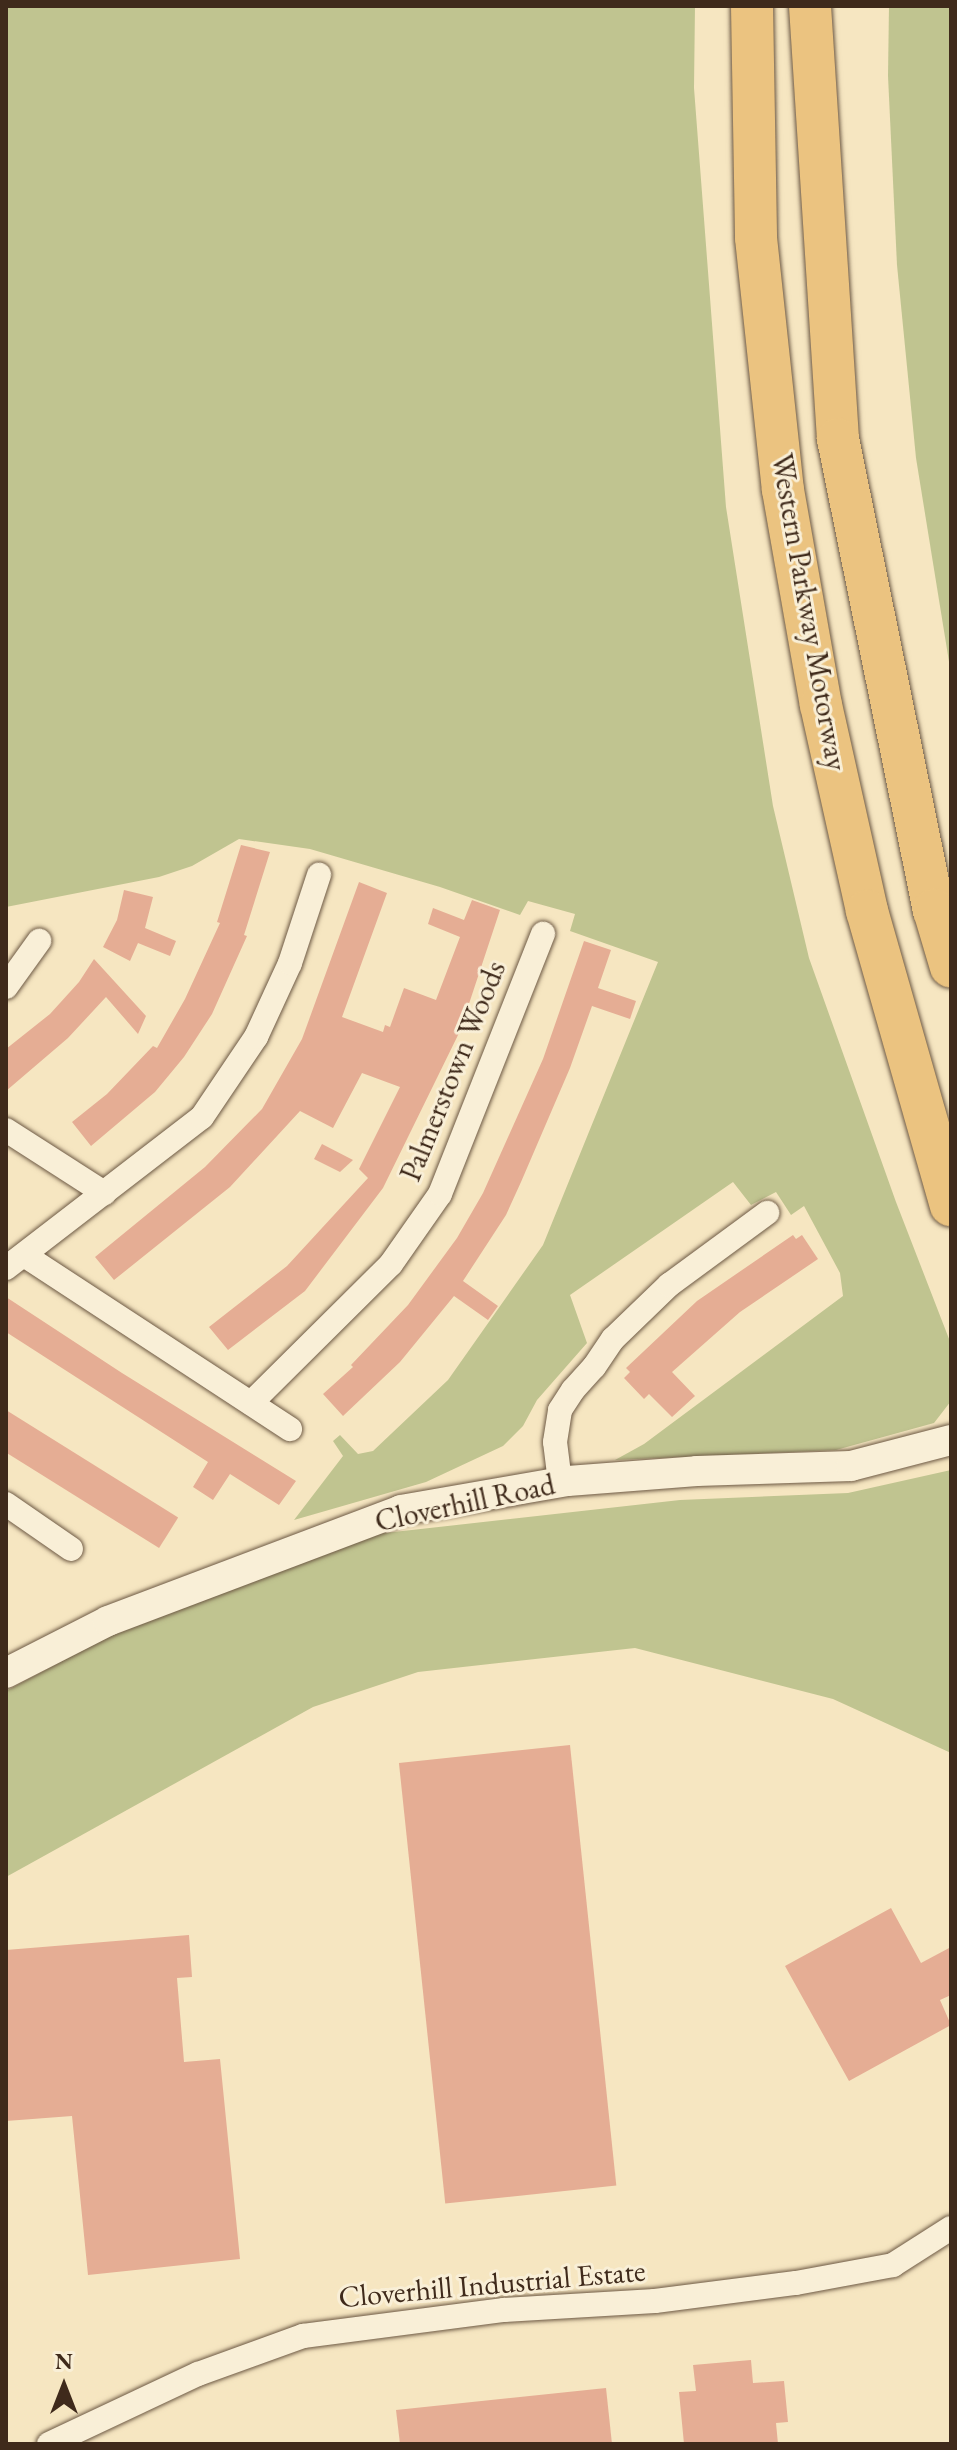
<!DOCTYPE html>
<html>
<head>
<meta charset="utf-8">
<style>
	body { margin:0 }
	#map { position:relative; width:957px; height:2450px; overflow:hidden; background:#f6e6c1; font-family:"EB Garamond",serif }
	div>[style] { position:absolute }
	[style*='--x'] { left:calc(var(--x)*1px); top:calc(var(--y)*1px); width:calc(var(--w)*1px); rotate:calc(var(--a)*1deg) }
	.green>* { inset:0; background:#c0c490 }
	.building>* { inset:0; background:#e5ad94; transform-origin:0 0 }
	.roads { filter:drop-shadow(0 0 2px #6d5944) drop-shadow(0 0 2px #6d5944) }
	.minor>* { height:24px; margin:-12px; padding:0 12px; transform-origin:12px; border-radius:12px; background:#f9efd7 }
	.tertiary>* { height:30px; margin:-15px; padding:0 15px; transform-origin:15px; border-radius:15px; background:#f9efd7 }
	.motorway>* { height:42px; margin:-21px; padding:0 21px; transform-origin:21px; border-radius:21px; background:#ebc380 }
	span { translate:-50% -50%; white-space:nowrap; text-align:center; line-height:1.15; -webkit-text-stroke:6px #f9efd7; paint-order:stroke }
	.street-label { font-size:30px; color:#3f2a1b }
	.frame { position:absolute; inset:0; border:8px solid #3f2a1b; pointer-events:none }
	.north { position:absolute; left:24px; top:2346px; width:80px; height:80px; -webkit-text-stroke:6px #f9efd7; paint-order:stroke; rotate:0deg; font-size:22px; font-weight:700; line-height:32px; text-align:center; color:#3f2a1b }
	.north::after { content:''; display:block; margin:auto; width:28px; height:36px; background:#3f2a1b; clip-path:polygon(50% 0,100% 100%,50% 72%,0 100%) }
</style>
</head>
<body>
<div id="map">
	<div class="green">
		<i style="clip-path:polygon(6px 6px,695px 6px,694px 88px,726px 507px,773px 806px,809px 958px,896px 1202px,951px 1344px,951px 1401px,934px 1423px,836px 1450px,615px 1460px,644px 1444px,843px 1296px,840px 1273px,804px 1206px,791px 1215px,776px 1192px,751px 1205px,733px 1182px,570px 1295px,587px 1343px,537px 1400px,523px 1426px,503px 1446px,426px 1482px,294px 1520px,343px 1456px,333px 1441px,340px 1435px,358px 1454px,373px 1451px,448px 1380px,543px 1245px,658px 962px,570px 931px,575px 914px,528px 901px,520px 915px,440px 887px,310px 849px,239px 839px,192px 866px,159px 877px,6px 907px)"></i>
		<i style="clip-path:polygon(889px 6px,951px 6px,951px 674px,916px 458px,897px 265px,888px 76px)"></i>
		<i style="clip-path:polygon(951px 1470px,951px 1753px,833px 1699px,635px 1648px,418px 1672px,313px 1707px,6px 1877px,6px 1691px,106px 1638px,376px 1534px,680px 1500px,848px 1493px)"></i>
	</div>
	<div class="building">
		<i style="clip-path:polygon(241px 845px,270px 852px,244px 935px,247px 936px,212px 1014px,184px 1057px,155px 1092px,91px 1146px,72px 1122px,107px 1094px,153px 1046px,157px 1048px,185px 999px,220px 923px,217px 922px)"></i>
		<i style="clip-path:polygon(359px 882px,387px 893px,342px 1017px,383px 1032px,385px 1025px,390px 1027px,404px 988px,436px 1000px,460px 937px,428px 924px,433px 908px,464px 920px,472px 900px,500px 910px,460px 1031px,383px 1188px,305px 1291px,228px 1350px,209px 1327px,287px 1266px,368px 1178px,359px 1169px,400px 1087px,362px 1073px,333px 1128px,300px 1111px,230px 1187px,114px 1280px,95px 1257px,205px 1167px,262px 1109px,302px 1039px)"></i>
		<i style="clip-path:polygon(124px 890px,153px 897px,145px 928px,176px 941px,170px 956px,138px 943px,130px 961px,103px 947px,117px 920px)"></i>
		<i style="clip-path:polygon(584px 941px,611px 950px,598px 988px,636px 1001px,630px 1019px,592px 1006px,570px 1068px,521px 1182px,506px 1215px,463px 1281px,498px 1306px,488px 1320px,454px 1296px,400px 1362px,343px 1416px,323px 1394px,353px 1367px,351px 1365px,408px 1305px,457px 1238px,483px 1193px,543px 1059px)"></i>
		<i style="clip-path:polygon(94px 959px,146px 1016px,138px 1034px,106px 997px,68px 1038px,6px 1091px,6px 1049px,50px 1014px,79px 982px)"></i>
		<i style="clip-path:polygon(322px 1144px,353px 1160px,340px 1172px,314px 1159px)"></i>
		<i style="clip-path:polygon(793px 1235px,796px 1239px,802px 1235px,818px 1259px,740px 1312px,672px 1372px,695px 1396px,672px 1417px,649px 1394px,644px 1399px,624px 1378px,630px 1372px,626px 1368px,697px 1301px)"></i>
		<i style="clip-path:polygon(6px 1297px,122px 1373px,296px 1481px,279px 1505px,230px 1474px,213px 1500px,193px 1487px,208px 1462px,6px 1332px)"></i>
		<i style="left:6px;top:1410px;width:203px;height:36px;rotate:32deg"></i>
		<i style="left:570px;top:1745px;width:443px;height:172px;rotate:84deg"></i>
		<i style="clip-path:polygon(891px 1908px,921px 1963px,951px 1947px,951px 1995px,940px 2000px,951px 2025px,849px 2081px,785px 1966px)"></i>
		<i style="clip-path:polygon(189px 1935px,192px 1977px,177px 1978px,184px 2062px,220px 2059px,240px 2259px,88px 2275px,72px 2116px,6px 2121px,6px 1950px)"></i>
		<i style="clip-path:polygon(751px 2360px,753px 2383px,784px 2381px,788px 2422px,776px 2423px,778px 2444px,684px 2444px,679px 2392px,696px 2391px,693px 2365px)"></i>
		<i style="clip-path:polygon(606px 2388px,612px 2444px,400px 2444px,396px 2410px)"></i>
	</div>
	<div class="roads">
		<div class="minor">
			<i style="--x:6;--y:987;--w:57;--a:-54.3"></i>
			<i style="--x:6;--y:1130;--w:117;--a:32.7"></i>
			<i style="--x:24;--y:1255;--w:318;--a:33.2"></i>
			<i style="--x:6;--y:1268;--w:247;--a:-37.6"></i>
			<i style="--x:202;--y:1117;--w:97;--a:-56"></i>
			<i style="--x:256;--y:1037;--w:81;--a:-65.3"></i>
			<i style="--x:290;--y:963;--w:93;--a:-71.8"></i>
			<i style="--x:251;--y:1403;--w:197;--a:-44.8"></i>
			<i style="--x:391;--y:1264;--w:85;--a:-55"></i>
			<i style="--x:440;--y:1194;--w:280;--a:-68.4"></i>
			<i style="--x:560;--y:1482;--w:40;--a:-97.1"></i>
			<i style="--x:555;--y:1442;--w:32;--a:-81"></i>
			<i style="--x:560;--y:1410;--w:24;--a:-57"></i>
			<i style="--x:573;--y:1390;--w:31;--a:-48"></i>
			<i style="--x:594;--y:1367;--w:34;--a:-56"></i>
			<i style="--x:613;--y:1339;--w:78;--a:-44"></i>
			<i style="--x:669;--y:1285;--w:122;--a:-36.3"></i>
			<i style="--x:6;--y:1504;--w:79;--a:34.7"></i>
			<i style="--x:49;--y:2444;--w:165;--a:-25.2"></i>
			<i style="--x:198;--y:2374;--w:112;--a:-19.9"></i>
			<i style="--x:303;--y:2336;--w:203;--a:-7.4"></i>
			<i style="--x:504;--y:2310;--w:151;--a:-3.4"></i>
			<i style="--x:655;--y:2301;--w:142;--a:-7.3"></i>
			<i style="--x:796;--y:2283;--w:99;--a:-10.5"></i>
			<i style="--x:893;--y:2265;--w:69;--a:-32.5"></i>
		</div>
		<div class="tertiary">
			<i style="--x:6;--y:1673;--w:114;--a:-27"></i>
			<i style="--x:108;--y:1621;--w:313;--a:-20.7"></i>
			<i style="--x:401;--y:1510;--w:169;--a:-9.9"></i>
			<i style="--x:568;--y:1481;--w:129;--a:-4.4"></i>
			<i style="--x:697;--y:1471;--w:154;--a:-1.9"></i>
			<i style="--x:851;--y:1466;--w:103;--a:-14.6"></i>
		</div>
		<div class="motorway">
			<i style="--x:752;--y:6;--w:232;--a:89"></i>
			<i style="--x:756;--y:238;--w:253;--a:83.9"></i>
			<i style="--x:783;--y:490;--w:218;--a:80"></i>
			<i style="--x:821;--y:705;--w:211;--a:77.4"></i>
			<i style="--x:867;--y:911;--w:306;--a:74.1"></i>
			<i style="--x:810;--y:6;--w:434;--a:86.3"></i>
			<i style="--x:838;--y:439;--w:481;--a:78.5"></i>
			<i style="--x:934;--y:910;--w:59;--a:73.4"></i>
		</div>
	</div>
	<div class="street-label">
		<span style="left:809px;top:612px;rotate:80deg">Western Parkway Motorway</span>
		<span style="left:453px;top:1071px;rotate:-68deg">Palmerstown Woods</span>
		<span style="left:465px;top:1503px;rotate:-12deg">Cloverhill Road</span>
		<span style="left:492px;top:2284px;rotate:-5deg">Cloverhill Industrial Estate</span>
	</div>
	<div class="frame"></div>
	<div class="north">N</div>
</div>
</body>
</html>
